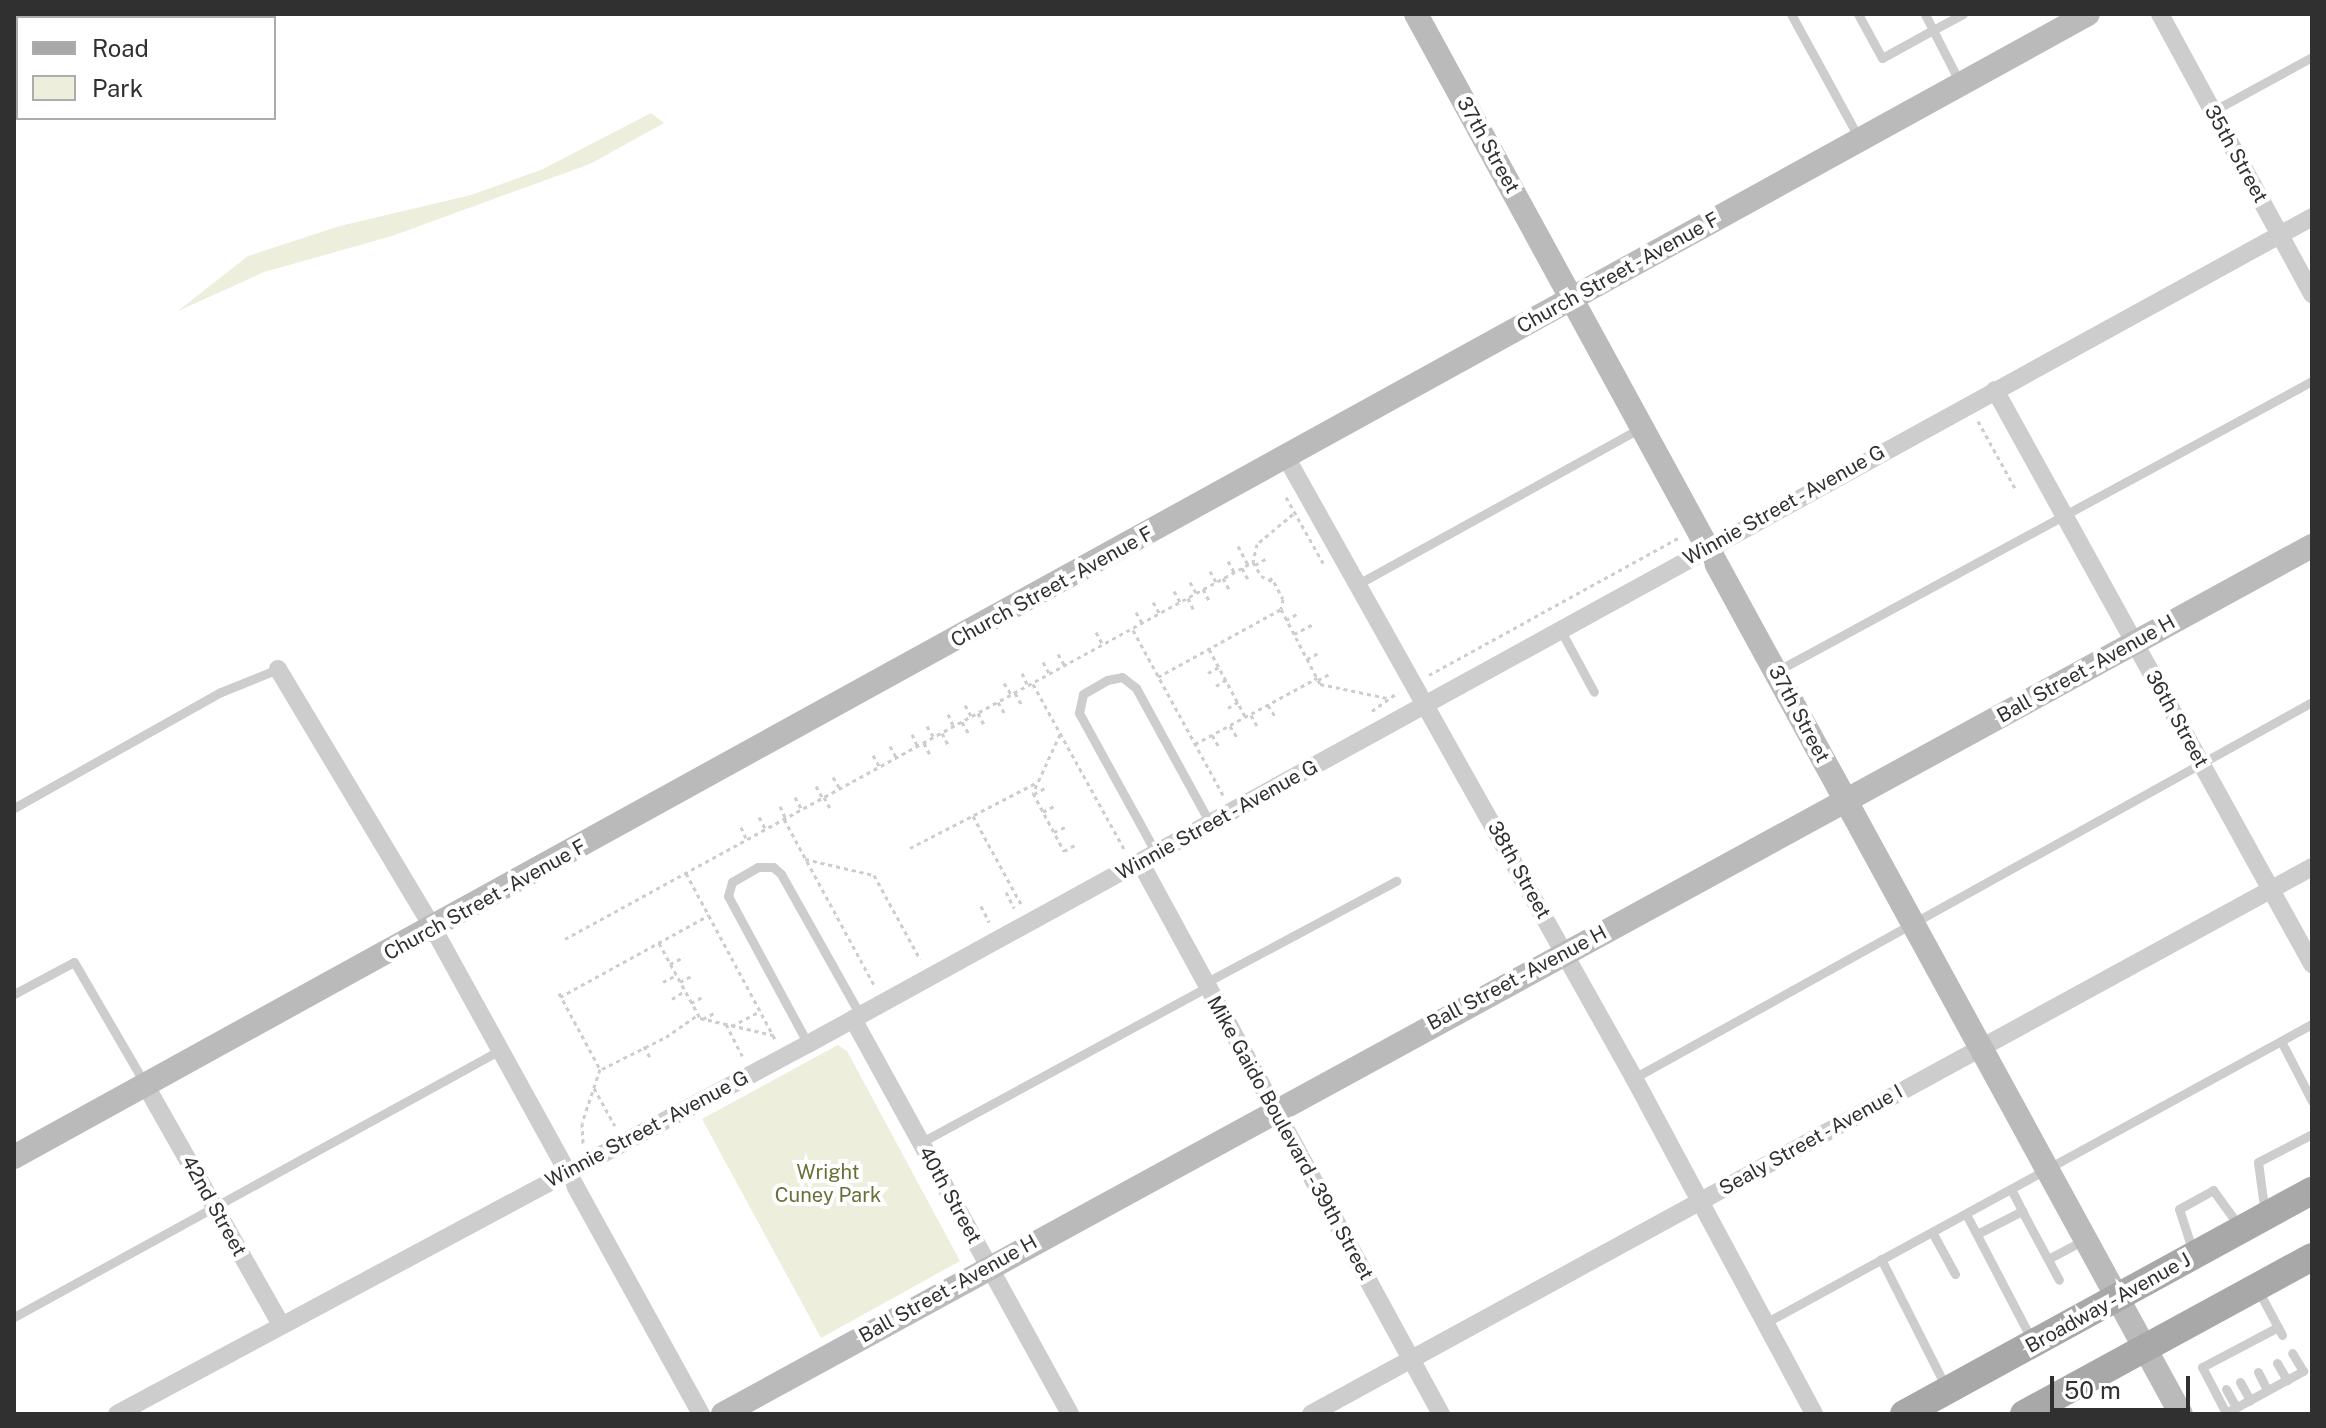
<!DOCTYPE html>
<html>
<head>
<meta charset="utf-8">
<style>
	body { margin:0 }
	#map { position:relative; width:2326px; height:1428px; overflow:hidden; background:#fff; font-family:"Public Sans",sans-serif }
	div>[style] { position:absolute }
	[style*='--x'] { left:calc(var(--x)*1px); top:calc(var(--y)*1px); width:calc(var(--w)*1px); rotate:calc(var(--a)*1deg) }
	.green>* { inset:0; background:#edeedc }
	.path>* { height:3px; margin-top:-1.5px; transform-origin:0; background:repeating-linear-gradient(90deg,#cdcdcd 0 4px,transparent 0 8px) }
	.lane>* { height:9px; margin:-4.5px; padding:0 4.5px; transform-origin:4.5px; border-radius:4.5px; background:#cdcdcd }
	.street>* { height:18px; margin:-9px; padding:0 9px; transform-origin:9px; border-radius:9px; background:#cdcdcd }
	.secondary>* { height:24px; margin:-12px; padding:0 12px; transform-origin:12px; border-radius:12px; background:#bababa }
	.primary>* { height:28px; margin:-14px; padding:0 14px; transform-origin:14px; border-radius:14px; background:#a8a8a8 }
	span { translate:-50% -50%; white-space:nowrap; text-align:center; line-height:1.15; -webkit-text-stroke:8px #fff; paint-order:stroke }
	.street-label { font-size:20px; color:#303030 }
	.park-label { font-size:20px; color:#687038 }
	.frame { position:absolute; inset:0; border:16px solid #303030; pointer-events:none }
	.legend { position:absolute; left:16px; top:16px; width:260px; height:104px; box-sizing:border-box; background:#fff; border:2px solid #acacac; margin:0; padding:10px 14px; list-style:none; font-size:24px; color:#303030 }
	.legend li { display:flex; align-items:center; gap:16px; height:40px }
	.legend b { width:40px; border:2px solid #acacac }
	.scale { position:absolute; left:2050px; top:1376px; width:140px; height:36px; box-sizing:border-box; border:4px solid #303030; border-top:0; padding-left:10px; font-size:24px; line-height:28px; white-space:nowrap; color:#303030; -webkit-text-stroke:6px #fff; paint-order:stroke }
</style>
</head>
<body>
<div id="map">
	<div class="green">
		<i style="clip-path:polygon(651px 113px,664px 123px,590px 164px,392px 236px,264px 272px,178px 311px,248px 256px,340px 226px,471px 195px,543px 169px)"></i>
		<i style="clip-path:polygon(838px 1045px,847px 1051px,960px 1261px,821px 1338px,702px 1119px)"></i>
	</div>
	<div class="path">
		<i style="--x:1978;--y:421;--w:77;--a:61.1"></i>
		<i style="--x:1286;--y:497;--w:76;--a:60.7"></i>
		<i style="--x:1293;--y:514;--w:47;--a:140.2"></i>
		<i style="--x:1257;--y:544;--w:18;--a:103"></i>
		<i style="--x:1253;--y:562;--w:16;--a:60"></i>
		<i style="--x:1261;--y:576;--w:14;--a:25"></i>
		<i style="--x:1274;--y:582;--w:19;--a:62"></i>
		<i style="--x:1283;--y:599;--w:10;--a:101"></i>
		<i style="--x:1281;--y:609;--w:85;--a:62.5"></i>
		<i style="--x:1320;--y:684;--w:68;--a:11.8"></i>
		<i style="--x:1238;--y:546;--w:21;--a:62"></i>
		<i style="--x:1228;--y:561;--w:13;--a:61"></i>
		<i style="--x:1255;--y:565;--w:14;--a:-30"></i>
		<i style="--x:1242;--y:568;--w:15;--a:62"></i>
		<i style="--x:1210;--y:571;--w:13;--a:61"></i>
		<i style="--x:1223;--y:578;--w:15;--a:62"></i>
		<i style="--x:1269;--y:580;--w:8;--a:-30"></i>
		<i style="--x:1190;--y:582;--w:13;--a:61"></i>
		<i style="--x:1203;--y:589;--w:15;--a:62"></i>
		<i style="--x:1174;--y:591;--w:13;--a:61"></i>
		<i style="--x:1188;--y:598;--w:14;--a:65"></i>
		<i style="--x:1153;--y:602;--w:14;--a:60"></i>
		<i style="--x:1136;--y:612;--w:13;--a:61"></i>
		<i style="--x:1286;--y:620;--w:13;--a:-29"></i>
		<i style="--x:1133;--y:630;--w:188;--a:61.4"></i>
		<i style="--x:1096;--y:632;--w:15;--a:62"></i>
		<i style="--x:1294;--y:634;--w:20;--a:-27"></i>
		<i style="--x:1209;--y:649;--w:76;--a:61.8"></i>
		<i style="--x:1058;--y:654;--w:14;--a:60"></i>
		<i style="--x:1307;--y:659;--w:15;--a:-28"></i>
		<i style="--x:1043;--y:662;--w:13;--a:61"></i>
		<i style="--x:1022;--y:673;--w:12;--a:66"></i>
		<i style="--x:1208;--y:673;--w:13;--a:-29"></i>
		<i style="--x:1429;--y:675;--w:284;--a:-28.8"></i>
		<i style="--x:1158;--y:677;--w:141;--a:-28.9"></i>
		<i style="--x:1318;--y:680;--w:15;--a:-28"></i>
		<i style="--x:1004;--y:683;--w:13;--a:58"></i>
		<i style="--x:1033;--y:684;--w:188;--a:61.1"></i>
		<i style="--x:1216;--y:686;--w:12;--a:-31"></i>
		<i style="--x:1015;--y:693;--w:16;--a:60"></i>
		<i style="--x:998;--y:702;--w:16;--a:60"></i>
		<i style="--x:965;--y:705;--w:13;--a:61"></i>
		<i style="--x:1268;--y:705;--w:13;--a:58"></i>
		<i style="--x:1228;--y:708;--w:12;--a:-31"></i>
		<i style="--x:1372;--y:711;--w:32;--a:-36"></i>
		<i style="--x:978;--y:713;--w:16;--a:63"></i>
		<i style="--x:948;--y:714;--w:12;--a:66"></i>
		<i style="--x:1251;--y:715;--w:13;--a:61"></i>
		<i style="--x:962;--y:722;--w:16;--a:60"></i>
		<i style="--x:927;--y:726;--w:12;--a:59"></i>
		<i style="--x:1230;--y:726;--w:13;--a:58"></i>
		<i style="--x:942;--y:733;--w:16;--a:63"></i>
		<i style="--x:912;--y:734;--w:12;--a:66"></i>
		<i style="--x:1060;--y:734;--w:65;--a:114.6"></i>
		<i style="--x:1033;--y:793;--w:66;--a:61.9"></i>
		<i style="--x:1064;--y:851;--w:13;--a:-29"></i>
		<i style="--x:1212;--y:735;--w:14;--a:60"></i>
		<i style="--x:924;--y:743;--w:16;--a:63"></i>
		<i style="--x:1195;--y:744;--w:139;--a:-28.4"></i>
		<i style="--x:890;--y:746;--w:13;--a:61"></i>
		<i style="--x:873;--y:755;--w:13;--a:61"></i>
		<i style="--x:833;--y:777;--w:12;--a:59"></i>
		<i style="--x:816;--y:786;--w:13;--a:61"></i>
		<i style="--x:1034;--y:794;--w:13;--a:-29"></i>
		<i style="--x:795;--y:797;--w:13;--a:61"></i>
		<i style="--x:824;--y:797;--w:15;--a:62"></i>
		<i style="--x:780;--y:806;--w:12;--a:66"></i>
		<i style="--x:1043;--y:812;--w:13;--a:-29"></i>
		<i style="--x:973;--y:816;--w:100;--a:61.4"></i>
		<i style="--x:759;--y:817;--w:13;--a:61"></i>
		<i style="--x:784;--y:819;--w:189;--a:61.5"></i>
		<i style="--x:741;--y:827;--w:12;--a:66"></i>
		<i style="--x:1054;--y:832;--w:12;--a:-24"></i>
		<i style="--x:910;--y:848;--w:144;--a:-27.3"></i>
		<i style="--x:805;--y:859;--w:71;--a:13.1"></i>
		<i style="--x:874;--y:875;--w:96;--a:61.3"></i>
		<i style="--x:686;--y:873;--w:188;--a:61.8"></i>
		<i style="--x:1006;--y:892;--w:18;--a:63"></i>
		<i style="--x:981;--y:906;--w:18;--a:63"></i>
		<i style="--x:565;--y:939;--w:785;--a:-28.72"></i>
		<i style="--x:659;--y:943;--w:85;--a:61.3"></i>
		<i style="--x:700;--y:1018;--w:75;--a:13.1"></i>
		<i style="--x:670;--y:964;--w:16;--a:-27"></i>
		<i style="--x:663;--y:982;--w:15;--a:-28"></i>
		<i style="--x:680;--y:982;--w:15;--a:-28"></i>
		<i style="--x:559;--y:993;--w:86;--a:61.7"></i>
		<i style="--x:600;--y:1069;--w:57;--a:108.4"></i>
		<i style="--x:582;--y:1123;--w:21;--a:87"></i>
		<i style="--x:560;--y:997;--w:170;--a:-28.8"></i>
		<i style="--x:672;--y:999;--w:15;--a:-32"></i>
		<i style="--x:691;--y:1003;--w:15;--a:-28"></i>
		<i style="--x:703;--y:1019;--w:13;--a:-29"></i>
		<i style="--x:726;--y:1024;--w:36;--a:63"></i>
		<i style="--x:732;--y:1026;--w:32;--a:-28"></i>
		<i style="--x:644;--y:1046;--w:15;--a:62"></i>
		<i style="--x:602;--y:1069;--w:72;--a:-26.6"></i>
		<i style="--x:666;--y:1037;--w:39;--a:-35"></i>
		<i style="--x:594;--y:1088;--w:43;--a:61.1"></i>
	</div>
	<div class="lane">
		<i style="--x:1791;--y:14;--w:144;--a:61.3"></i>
		<i style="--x:1858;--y:14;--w:50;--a:61.4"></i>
		<i style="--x:1882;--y:58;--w:58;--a:-28.8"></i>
		<i style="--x:1933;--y:30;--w:18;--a:-117"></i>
		<i style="--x:1959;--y:81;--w:57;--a:-117"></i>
		<i style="--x:1933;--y:30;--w:34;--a:-28"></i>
		<i style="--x:2213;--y:111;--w:113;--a:-28.6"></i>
		<i style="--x:1358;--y:584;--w:325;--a:-28.9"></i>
		<i style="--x:1561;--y:631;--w:69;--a:61.6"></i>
		<i style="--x:1777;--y:671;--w:609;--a:-28.46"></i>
		<i style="--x:14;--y:808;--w:237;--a:-29.3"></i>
		<i style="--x:221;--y:692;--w:61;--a:-22"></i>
		<i style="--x:1156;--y:853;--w:160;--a:-118.8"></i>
		<i style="--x:1079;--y:713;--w:19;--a:-78"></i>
		<i style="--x:1083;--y:694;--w:28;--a:-30"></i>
		<i style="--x:1107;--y:680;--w:15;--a:-11"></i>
		<i style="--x:1122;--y:677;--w:18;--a:38"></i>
		<i style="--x:1136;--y:688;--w:154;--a:61.3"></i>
		<i style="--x:1205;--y:983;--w:217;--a:-28.1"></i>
		<i style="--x:14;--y:994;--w:68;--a:-28.1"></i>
		<i style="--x:74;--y:962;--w:141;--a:59.8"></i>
		<i style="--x:2281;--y:1041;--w:68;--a:62.7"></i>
		<i style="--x:808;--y:1044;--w:168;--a:-118.4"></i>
		<i style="--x:728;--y:896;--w:15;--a:-74"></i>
		<i style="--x:732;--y:882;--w:30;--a:-30"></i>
		<i style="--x:758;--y:867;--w:15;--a:0"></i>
		<i style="--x:773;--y:867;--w:11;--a:41"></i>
		<i style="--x:781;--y:874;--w:162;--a:60.7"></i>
		<i style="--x:1634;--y:1078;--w:775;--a:-29.01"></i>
		<i style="--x:920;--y:1143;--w:327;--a:-28.5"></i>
		<i style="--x:2011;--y:1189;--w:25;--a:63"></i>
		<i style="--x:1966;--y:1214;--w:142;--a:62.4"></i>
		<i style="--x:2265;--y:1214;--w:52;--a:-97.7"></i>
		<i style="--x:2258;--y:1162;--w:61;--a:-27.4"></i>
		<i style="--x:1932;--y:1232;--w:48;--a:61.3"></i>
		<i style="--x:1977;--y:1234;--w:51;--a:-27.1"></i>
		<i style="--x:2022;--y:1211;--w:78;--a:61.8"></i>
		<i style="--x:2193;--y:1252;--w:45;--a:-108"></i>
		<i style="--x:2179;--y:1209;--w:39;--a:-29"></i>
		<i style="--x:2213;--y:1190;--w:44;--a:54.2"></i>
		<i style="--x:1881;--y:1259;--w:144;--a:63.1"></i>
		<i style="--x:2048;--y:1259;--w:41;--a:-27.8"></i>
		<i style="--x:2258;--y:1290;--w:51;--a:61.9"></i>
		<i style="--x:14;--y:1317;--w:557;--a:-28.77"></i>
		<i style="--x:1767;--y:1322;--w:621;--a:-28.67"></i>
		<i style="--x:2278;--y:1327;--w:86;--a:152.2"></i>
		<i style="--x:2202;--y:1367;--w:52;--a:62.4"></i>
		<i style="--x:2226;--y:1413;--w:88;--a:-28.6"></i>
		<i style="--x:2303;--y:1371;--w:21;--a:-121"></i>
		<i style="--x:2277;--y:1363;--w:20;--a:60"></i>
		<i style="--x:2258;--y:1372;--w:20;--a:63"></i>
		<i style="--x:2240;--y:1382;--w:21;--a:61"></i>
		<i style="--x:2226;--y:1389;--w:21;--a:61"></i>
	</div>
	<div class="street">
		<i style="--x:2160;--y:14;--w:319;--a:61.5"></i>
		<i style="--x:1995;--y:390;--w:656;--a:61.09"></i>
		<i style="--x:1286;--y:457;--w:712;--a:60.73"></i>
		<i style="--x:1634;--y:1078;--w:381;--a:61.8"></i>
		<i style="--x:278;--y:669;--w:302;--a:59.1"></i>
		<i style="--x:433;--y:928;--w:555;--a:61.13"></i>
		<i style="--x:1140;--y:862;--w:629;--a:61.4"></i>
		<i style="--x:853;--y:1019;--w:451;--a:61.2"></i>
		<i style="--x:146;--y:1086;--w:274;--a:60.5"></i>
		<i style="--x:117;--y:1414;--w:784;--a:-28.17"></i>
		<i style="--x:808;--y:1044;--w:1716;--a:-28.8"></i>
		<i style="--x:1311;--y:1414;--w:1141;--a:-28.65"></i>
	</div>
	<div class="secondary">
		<i style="--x:1416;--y:14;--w:1595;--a:61.35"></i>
		<i style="--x:14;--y:1157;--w:2368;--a:-28.86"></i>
		<i style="--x:723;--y:1414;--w:1811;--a:-28.65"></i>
	</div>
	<div class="primary">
		<i style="--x:1904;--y:1414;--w:465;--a:-28.7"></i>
		<i style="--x:2024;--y:1414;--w:328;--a:-28.6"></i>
	</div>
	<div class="street-label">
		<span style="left:1488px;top:145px;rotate:61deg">37th Street</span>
		<span style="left:2236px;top:154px;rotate:61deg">35th Street</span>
		<span style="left:1618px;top:273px;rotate:-29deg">Church Street - Avenue F</span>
		<span style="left:1784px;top:505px;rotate:-29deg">Winnie Street - Avenue G</span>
		<span style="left:1052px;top:587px;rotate:-29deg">Church Street - Avenue F</span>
		<span style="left:2086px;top:669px;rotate:-29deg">Ball Street - Avenue H</span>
		<span style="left:1799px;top:714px;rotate:62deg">37th Street</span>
		<span style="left:2177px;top:719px;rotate:61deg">36th Street</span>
		<span style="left:1217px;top:820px;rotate:-29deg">Winnie Street - Avenue G</span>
		<span style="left:1519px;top:870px;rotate:61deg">38th Street</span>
		<span style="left:485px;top:900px;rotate:-29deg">Church Street - Avenue F</span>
		<span style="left:1517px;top:978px;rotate:-28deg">Ball Street - Avenue H</span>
		<span style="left:647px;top:1129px;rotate:-28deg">Winnie Street - Avenue G</span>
		<span style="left:1290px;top:1138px;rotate:61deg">Mike Gaido Boulevard - 39th Street</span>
		<span style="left:1811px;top:1140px;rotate:-29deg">Sealy Street - Avenue I</span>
		<span style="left:950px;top:1195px;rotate:61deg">40th Street</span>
		<span style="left:214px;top:1206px;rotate:61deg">42nd Street</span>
		<span style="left:948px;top:1289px;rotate:-29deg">Ball Street - Avenue H</span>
		<span style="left:2108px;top:1303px;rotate:-29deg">Broadway - Avenue J</span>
	</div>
	<div class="park-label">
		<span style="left:828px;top:1184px">Wright<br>Cuney Park</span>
	</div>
	<div class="frame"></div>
	<ul class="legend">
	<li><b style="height:10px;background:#a8a8a8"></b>Road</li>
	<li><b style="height:22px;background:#edeedc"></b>Park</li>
	</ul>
	<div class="scale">50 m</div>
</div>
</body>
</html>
